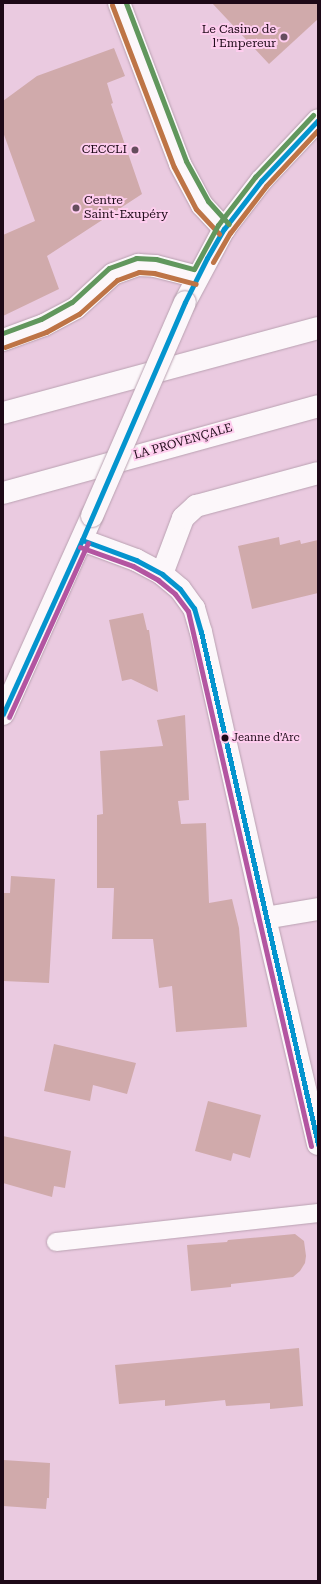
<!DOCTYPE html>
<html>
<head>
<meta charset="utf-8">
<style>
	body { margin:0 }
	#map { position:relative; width:321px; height:1584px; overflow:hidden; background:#eacae0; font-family:"Roboto Serif",serif }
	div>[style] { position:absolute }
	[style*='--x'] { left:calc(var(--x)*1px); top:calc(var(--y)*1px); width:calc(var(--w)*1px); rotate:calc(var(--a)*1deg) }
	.building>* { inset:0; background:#d0aaab }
	.roads { filter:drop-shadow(0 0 1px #b9a1b1) drop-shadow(0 0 1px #b9a1b1) }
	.lane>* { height:18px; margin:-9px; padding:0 9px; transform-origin:9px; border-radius:9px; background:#fcf7fa }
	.street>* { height:22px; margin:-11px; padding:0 11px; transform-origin:11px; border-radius:11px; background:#fcf7fa }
	.secondary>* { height:22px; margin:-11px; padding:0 11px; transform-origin:11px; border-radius:11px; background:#fcf7fa }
	.highway>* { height:22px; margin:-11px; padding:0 11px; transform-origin:11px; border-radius:11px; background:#fcf7fa }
	.bridges { filter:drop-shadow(0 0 1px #b9a1b1) drop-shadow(0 0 1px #b9a1b1) }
	.secondary-bridge>* { height:22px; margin:-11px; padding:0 11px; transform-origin:11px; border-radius:11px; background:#fcf7fa }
	.bus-1>* { height:5px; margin:-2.5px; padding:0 2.5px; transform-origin:2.5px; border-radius:2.5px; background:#0494ce }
	.bus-2>* { height:5px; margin:-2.5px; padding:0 2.5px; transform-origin:2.5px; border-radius:2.5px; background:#b355a1 }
	.bus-3>* { height:5px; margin:-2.5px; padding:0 2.5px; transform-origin:2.5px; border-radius:2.5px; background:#be7446 }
	.bus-4>* { height:5px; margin:-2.5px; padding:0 2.5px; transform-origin:2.5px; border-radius:2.5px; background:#61975d }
	.dots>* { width:11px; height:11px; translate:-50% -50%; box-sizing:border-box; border:2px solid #fecdee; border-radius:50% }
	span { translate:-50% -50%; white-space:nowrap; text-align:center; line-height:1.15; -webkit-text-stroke:4px #fecdee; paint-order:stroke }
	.bus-label { font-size:11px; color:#1d0917 }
	.left { translate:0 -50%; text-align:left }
	.poi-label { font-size:12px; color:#1d0917 }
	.right { translate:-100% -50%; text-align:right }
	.street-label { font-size:12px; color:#1d0917 }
	.frame { position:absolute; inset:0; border:4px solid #1d0917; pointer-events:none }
</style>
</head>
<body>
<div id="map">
	<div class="building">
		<i style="clip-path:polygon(212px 3px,318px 3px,318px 19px,269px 64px)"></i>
		<i style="clip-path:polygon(114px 48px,125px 76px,107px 83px,113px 103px,111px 104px,142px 194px,47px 256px,59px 289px,3px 316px,3px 235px,35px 221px,3px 132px,3px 101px,37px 76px)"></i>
		<i style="clip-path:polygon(279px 537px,280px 545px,300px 540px,301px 544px,318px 540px,318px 593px,252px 609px,238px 546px)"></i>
		<i style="clip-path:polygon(143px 613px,147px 630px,149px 630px,158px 692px,131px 679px,122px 681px,109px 620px)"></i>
		<i style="clip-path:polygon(185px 715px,189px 800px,178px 801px,181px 824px,206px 823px,209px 903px,232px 899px,239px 928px,247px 1027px,176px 1032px,172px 986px,159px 988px,153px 939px,112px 939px,114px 888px,97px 888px,97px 815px,103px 814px,100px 751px,163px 746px,157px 720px)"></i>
		<i style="clip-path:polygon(11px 876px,55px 879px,49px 983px,3px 981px,3px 893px,10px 893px)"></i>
		<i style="clip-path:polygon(54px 1044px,136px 1063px,127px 1094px,93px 1085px,90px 1101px,44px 1091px)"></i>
		<i style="clip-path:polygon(208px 1101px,261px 1115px,250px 1158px,233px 1153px,231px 1161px,195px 1151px)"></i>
		<i style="clip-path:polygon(3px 1136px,71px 1151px,65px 1188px,54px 1186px,52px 1197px,3px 1183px)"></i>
		<i style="clip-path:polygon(295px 1234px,304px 1241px,306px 1256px,305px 1263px,300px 1271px,293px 1277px,231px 1284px,231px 1287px,191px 1291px,187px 1245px,227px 1242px,228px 1240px)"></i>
		<i style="clip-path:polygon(299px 1348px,303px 1406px,270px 1409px,270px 1403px,226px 1406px,225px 1400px,165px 1406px,165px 1400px,119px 1404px,115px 1365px)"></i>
		<i style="clip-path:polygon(3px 1460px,50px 1463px,49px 1498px,47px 1498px,46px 1509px,3px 1506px)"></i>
	</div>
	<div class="roads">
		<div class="lane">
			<i style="--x:56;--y:1242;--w:264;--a:-6.3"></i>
		</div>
		<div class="street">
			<i style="--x:119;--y:3;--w:172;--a:69.2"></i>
			<i style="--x:180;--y:164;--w:47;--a:61.8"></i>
			<i style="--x:202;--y:205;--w:33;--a:47"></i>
			<i style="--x:3;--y:340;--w:44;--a:-20.1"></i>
			<i style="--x:44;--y:325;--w:36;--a:-28"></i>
			<i style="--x:76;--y:308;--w:50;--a:-42.6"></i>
			<i style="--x:113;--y:274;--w:27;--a:-20"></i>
			<i style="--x:138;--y:265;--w:17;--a:3"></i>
			<i style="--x:155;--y:266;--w:44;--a:14.3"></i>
			<i style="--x:82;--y:540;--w:58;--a:20.3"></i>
			<i style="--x:136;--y:560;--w:30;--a:28"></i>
			<i style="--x:162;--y:574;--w:23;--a:40"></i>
			<i style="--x:180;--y:589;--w:24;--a:54"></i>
			<i style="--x:194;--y:608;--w:25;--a:74"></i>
			<i style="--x:201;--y:632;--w:293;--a:77.4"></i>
			<i style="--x:265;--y:918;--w:232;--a:76.8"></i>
			<i style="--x:162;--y:574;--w:60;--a:-69.4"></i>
			<i style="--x:183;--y:518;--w:18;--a:-43"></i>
			<i style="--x:196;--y:506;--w:126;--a:-15.1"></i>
			<i style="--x:265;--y:918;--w:54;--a:-9.6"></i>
		</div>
		<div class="secondary">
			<i style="--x:185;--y:302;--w:83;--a:-61.9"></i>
			<i style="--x:224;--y:229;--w:61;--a:-52.4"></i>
			<i style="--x:261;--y:181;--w:83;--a:-46.9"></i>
			<i style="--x:3;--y:714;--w:217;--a:-65.8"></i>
		</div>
		<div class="highway">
			<i style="--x:3;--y:413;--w:326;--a:-15.1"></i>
			<i style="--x:3;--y:493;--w:327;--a:-15.4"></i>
		</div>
	</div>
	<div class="bridges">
		<div class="secondary-bridge">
			<i style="--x:92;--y:516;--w:233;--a:-66.5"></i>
		</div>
	</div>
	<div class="bus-1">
		<i style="--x:82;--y:540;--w:58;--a:20.3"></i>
		<i style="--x:136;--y:560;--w:30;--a:28"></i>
		<i style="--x:162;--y:574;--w:23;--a:40"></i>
		<i style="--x:180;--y:589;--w:24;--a:54"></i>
		<i style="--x:194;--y:608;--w:25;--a:74"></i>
		<i style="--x:201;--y:632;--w:525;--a:77.13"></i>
		<i style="--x:3;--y:714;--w:191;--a:-65.6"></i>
		<i style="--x:82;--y:540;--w:259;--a:-66.6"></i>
		<i style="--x:185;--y:302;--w:49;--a:-63.4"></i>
		<i style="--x:207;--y:258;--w:34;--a:-60"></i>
		<i style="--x:224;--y:229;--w:61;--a:-52.4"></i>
		<i style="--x:261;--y:181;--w:83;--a:-46.9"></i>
	</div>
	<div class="bus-2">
		<i style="--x:80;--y:547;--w:56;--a:19.7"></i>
		<i style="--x:133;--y:566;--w:29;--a:29"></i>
		<i style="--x:158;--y:580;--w:22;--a:39"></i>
		<i style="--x:175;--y:594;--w:21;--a:53"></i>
		<i style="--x:188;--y:611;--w:549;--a:77.05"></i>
		<i style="--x:9;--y:717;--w:191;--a:-65.6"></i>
	</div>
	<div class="bus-3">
		<i style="--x:112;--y:5;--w:173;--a:69.1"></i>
		<i style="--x:174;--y:167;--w:47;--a:62.4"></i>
		<i style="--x:196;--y:209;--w:34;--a:47"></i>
		<i style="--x:213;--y:262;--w:34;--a:-60"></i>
		<i style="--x:230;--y:233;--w:59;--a:-52.5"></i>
		<i style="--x:266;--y:186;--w:76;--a:-47.1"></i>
		<i style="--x:5;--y:347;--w:44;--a:-20.1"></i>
		<i style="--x:46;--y:332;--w:38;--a:-29"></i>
		<i style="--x:79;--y:314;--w:51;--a:-41.8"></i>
		<i style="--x:117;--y:280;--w:23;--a:-20"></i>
		<i style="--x:139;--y:272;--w:15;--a:4"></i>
		<i style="--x:154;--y:273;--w:43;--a:14.7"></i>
	</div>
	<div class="bus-4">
		<i style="--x:126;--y:3;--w:169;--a:69.2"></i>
		<i style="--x:186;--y:161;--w:46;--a:61.2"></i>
		<i style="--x:208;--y:201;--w:31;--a:48"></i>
		<i style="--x:3;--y:333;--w:40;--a:-20.2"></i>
		<i style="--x:41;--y:319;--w:35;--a:-29"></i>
		<i style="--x:72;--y:302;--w:50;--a:-42.6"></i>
		<i style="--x:109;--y:268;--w:29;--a:-20"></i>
		<i style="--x:136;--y:258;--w:20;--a:3"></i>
		<i style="--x:156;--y:259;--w:39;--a:15"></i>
		<i style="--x:194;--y:269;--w:50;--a:-61.4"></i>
		<i style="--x:218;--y:225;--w:61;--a:-52.4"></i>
		<i style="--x:255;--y:177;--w:85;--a:-46.9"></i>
	</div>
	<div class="dots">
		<i style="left:284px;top:37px;background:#654d5d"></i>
		<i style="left:135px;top:150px;background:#654d5d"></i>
		<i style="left:76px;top:208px;background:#654d5d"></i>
		<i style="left:225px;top:738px;background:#1d0917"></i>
	</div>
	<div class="bus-label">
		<span class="left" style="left:232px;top:738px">Jeanne d’Arc</span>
	</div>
	<div class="poi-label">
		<span class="right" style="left:276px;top:37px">Le Casino de<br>l'Empereur</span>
		<span class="right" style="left:127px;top:150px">CECCLI</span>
		<span class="left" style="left:84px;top:208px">Centre<br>Saint-Exupéry</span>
	</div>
	<div class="street-label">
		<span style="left:183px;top:442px;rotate:-16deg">LA PROVENÇALE</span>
	</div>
	<div class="frame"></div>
</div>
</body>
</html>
